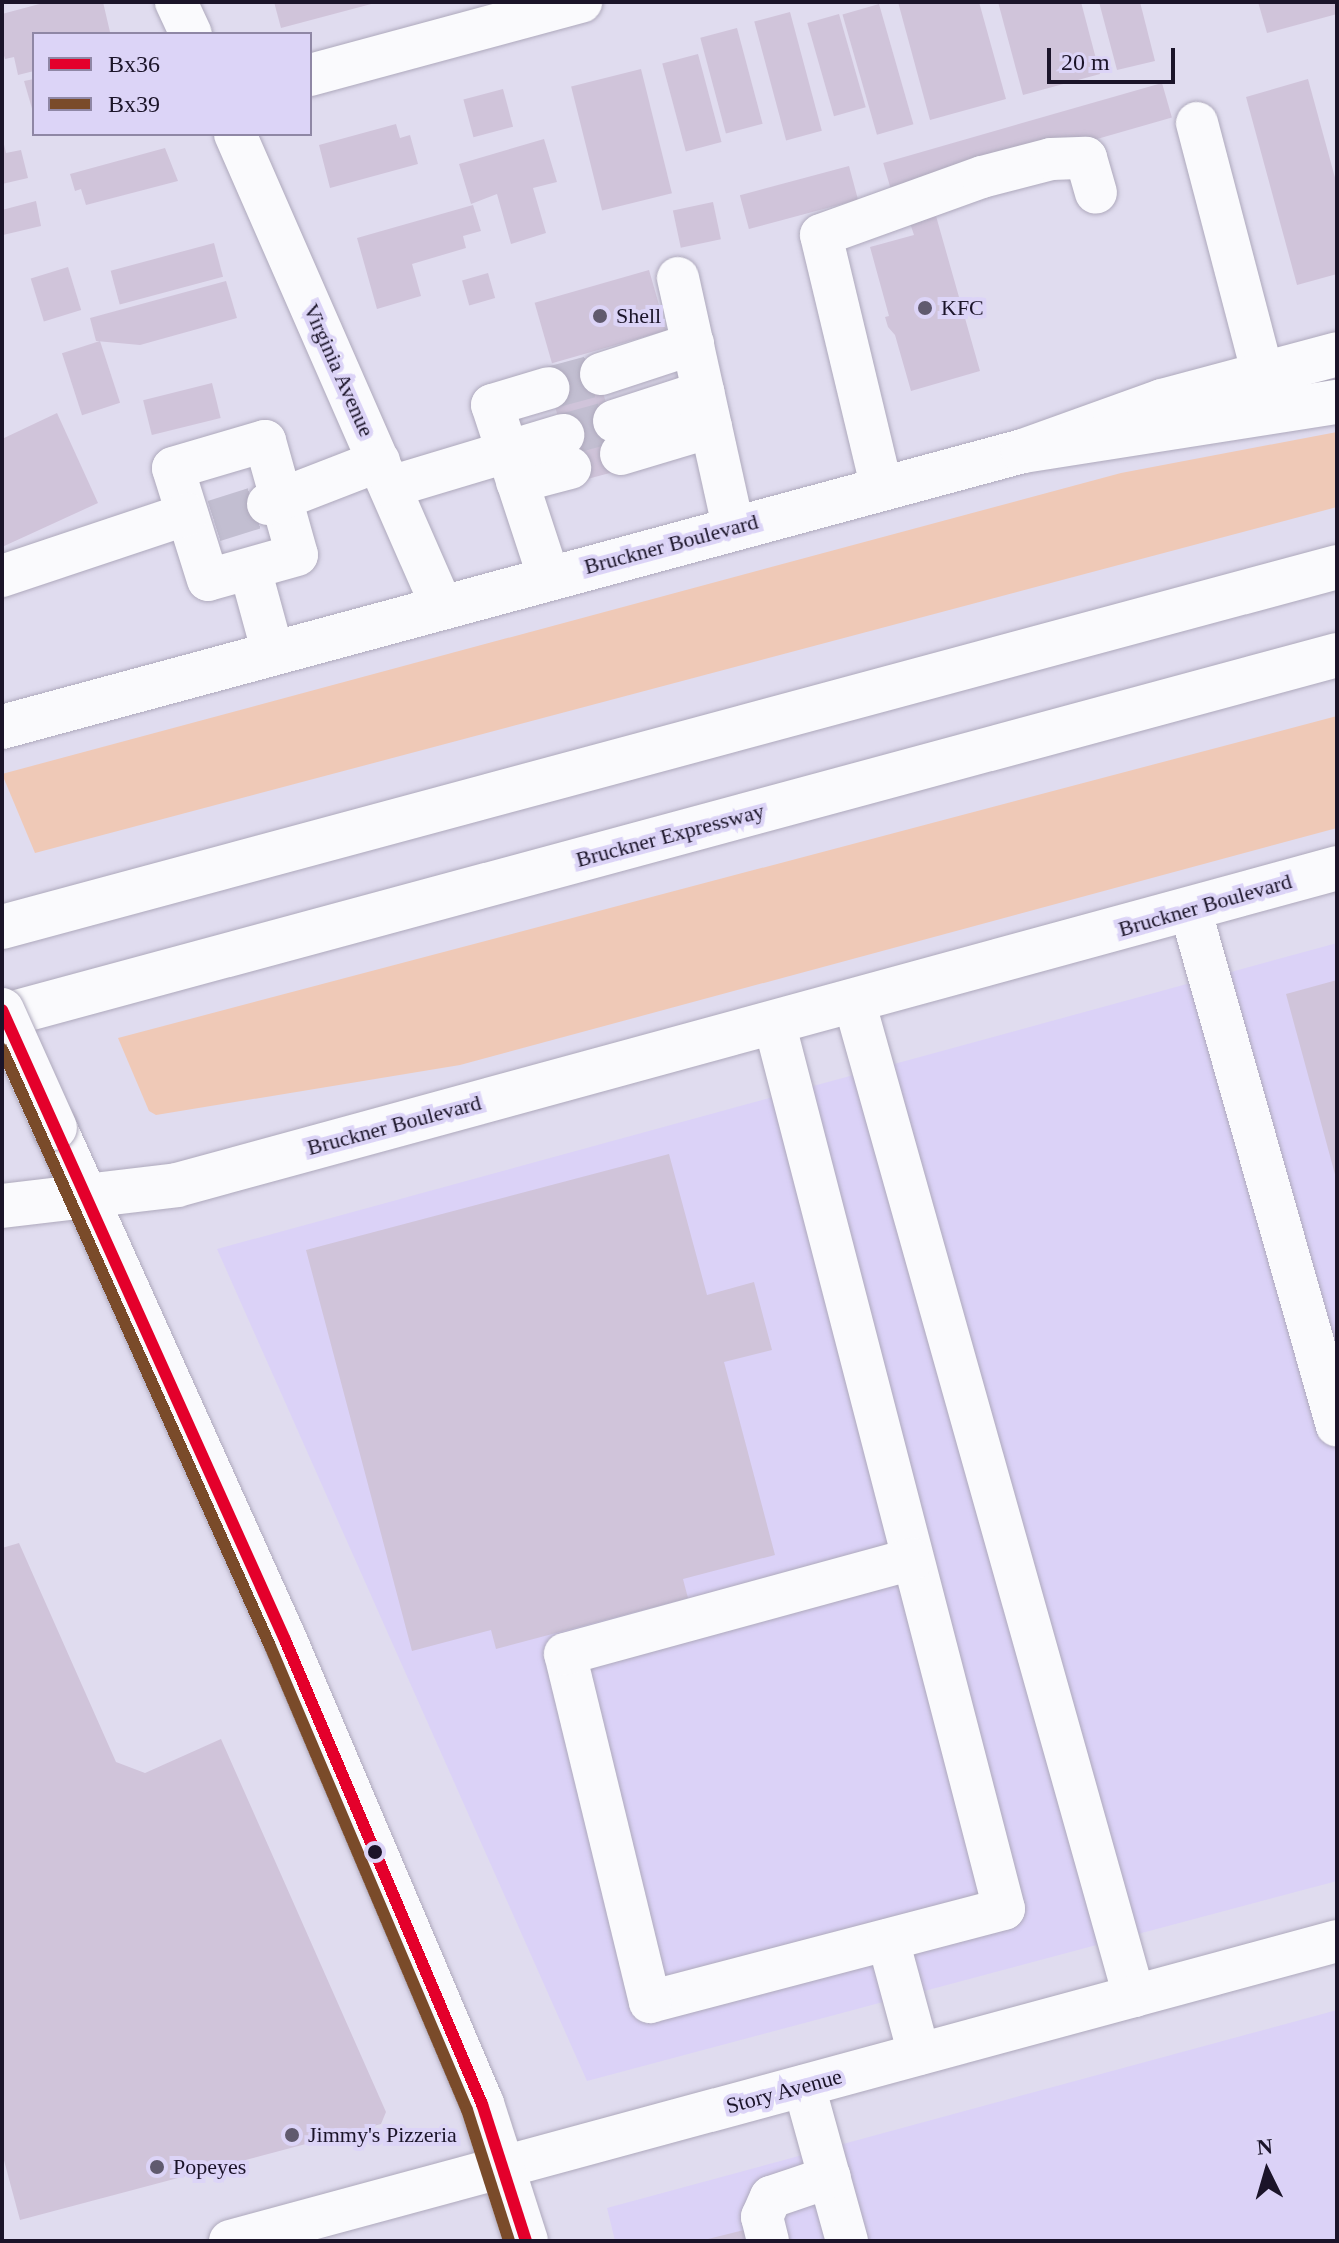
<!DOCTYPE html>
<html>
<head>
<meta charset="utf-8">
<style>
	body { margin:0 }
	#map { position:relative; width:1339px; height:2243px; overflow:hidden; background:#e0dcef; font-family:"Times New Roman",serif }
	div>[style] { position:absolute }
	[style*='--x'] { left:calc(var(--x)*1px); top:calc(var(--y)*1px); width:calc(var(--w)*1px); rotate:calc(var(--a)*1deg) }
	.built>* { inset:0; background:#dbd2f7 }
	.green>* { inset:0; background:#efc9b7 }
	.building>* { inset:0; background:#d0c4da; transform-origin:0 0 }
	.minor-tunnel>* { height:42px; margin-top:-21px; transform-origin:0; background:repeating-linear-gradient(90deg,#c2bed1 0 42px,transparent 0 63px) }
	.roads { filter:drop-shadow(0 0 2px #aea9bc) drop-shadow(0 0 2px #aea9bc) }
	.minor>* { height:42px; margin:-21px; padding:0 21px; transform-origin:21px; border-radius:21px; background:#fafafd }
	.major>* { height:44px; margin:-22px; padding:0 22px; transform-origin:22px; border-radius:22px; background:#fafafd }
	.highway>* { height:44px; margin:-22px; padding:0 22px; transform-origin:22px; border-radius:22px; background:#fafafd }
	.bridges { filter:drop-shadow(0 0 2px #aea9bc) drop-shadow(0 0 2px #aea9bc) }
	.major-bridge>* { height:44px; margin:-22px; padding:0 22px; transform-origin:22px; border-radius:22px; background:#fafafd }
	.bus-1>* { height:12px; margin:-6px; padding:0 6px; transform-origin:6px; border-radius:6px; background:#e4002b }
	.bus-2>* { height:12px; margin:-6px; padding:0 6px; transform-origin:6px; border-radius:6px; background:#7a4b2a }
	.dots>* { width:22px; height:22px; translate:-50% -50%; box-sizing:border-box; border:4px solid #dcd4f7; border-radius:50% }
	span { translate:-50% -50%; white-space:nowrap; text-align:center; line-height:1.15; -webkit-text-stroke:8px #dcd4f7; paint-order:stroke }
	.poi-label { font-size:22px; color:#1b1429 }
	.left { translate:0 -50%; text-align:left }
	.street-label { font-size:22px; color:#1b1429 }
	.frame { position:absolute; inset:0; border:4px solid #1b1429; pointer-events:none }
	.legend { position:absolute; left:32px; top:32px; width:280px; height:104px; box-sizing:border-box; background:#dcd4f7; border:2px solid #8f87a5; margin:0; padding:10px 14px; list-style:none; font-size:24px; color:#1b1429 }
	.legend li { display:flex; align-items:center; gap:16px; height:40px }
	.legend b { width:40px; border:2px solid #8f87a5 }
	.north { position:absolute; left:1227px; top:2131px; width:80px; height:80px; -webkit-text-stroke:6px #dcd4f7; paint-order:stroke; rotate:355deg; font-size:22px; font-weight:700; line-height:32px; text-align:center; color:#1b1429 }
	.north::after { content:''; display:block; margin:auto; width:28px; height:36px; background:#1b1429; clip-path:polygon(50% 0,100% 100%,50% 72%,0 100%) }
	.scale { position:absolute; left:1047px; top:48px; width:128px; height:36px; box-sizing:border-box; border:4px solid #1b1429; border-top:0; padding-left:10px; font-size:24px; line-height:28px; white-space:nowrap; color:#1b1429; -webkit-text-stroke:6px #dcd4f7; paint-order:stroke }
</style>
</head>
<body>
<div id="map">
	<div class="built">
		<i style="clip-path:polygon(1337px 943px,1337px 1881px,587px 2081px,217px 1249px)"></i>
		<i style="clip-path:polygon(1337px 2010px,1337px 2241px,615px 2241px,607px 2208px)"></i>
	</div>
	<div class="green">
		<i style="clip-path:polygon(1337px 432px,1337px 507px,35px 853px,2px 774px,1121px 473px)"></i>
		<i style="clip-path:polygon(1337px 716px,1337px 828px,460px 1065px,156px 1115px,149px 1111px,118px 1038px)"></i>
	</div>
	<div class="building">
		<i style="clip-path:polygon(47px 2px,103px 2px,110px 32px,34px 34px,34px 71px,18px 75px,14px 57px,5px 59px,2px 49px,2px 14px)"></i>
		<i style="clip-path:polygon(274px 2px,375px 2px,375px 3px,281px 28px)"></i>
		<i style="clip-path:polygon(898px 2px,979px 2px,1006px 99px,930px 120px)"></i>
		<i style="clip-path:polygon(998px 2px,1081px 2px,1100px 74px,1023px 95px)"></i>
		<i style="clip-path:polygon(1099px 2px,1140px 2px,1155px 61px,1117px 70px)"></i>
		<i style="clip-path:polygon(1258px 2px,1337px 2px,1337px 14px,1267px 33px)"></i>
		<i style="left:879px;top:4px;width:125px;height:38px;rotate:74deg"></i>
		<i style="left:790px;top:12px;width:123px;height:37px;rotate:75deg"></i>
		<i style="left:839px;top:14px;width:97px;height:33px;rotate:74deg"></i>
		<i style="left:737px;top:28px;width:99px;height:38px;rotate:75deg"></i>
		<i style="left:698px;top:54px;width:91px;height:37px;rotate:75deg"></i>
		<i style="left:641px;top:69px;width:128px;height:72px;rotate:76deg"></i>
		<i style="clip-path:polygon(34px 79px,34px 112px,33px 112px,24px 81px)"></i>
		<i style="clip-path:polygon(1308px 79px,1337px 185px,1337px 274px,1297px 285px,1246px 97px)"></i>
		<i style="left:1162px;top:83px;width:36px;height:290px;rotate:74deg"></i>
		<i style="left:503px;top:89px;width:39px;height:41px;rotate:75deg"></i>
		<i style="clip-path:polygon(396px 124px,400px 138px,410px 135px,418px 164px,330px 188px,319px 145px)"></i>
		<i style="clip-path:polygon(544px 139px,557px 182px,533px 188px,546px 233px,511px 244px,497px 194px,471px 204px,459px 164px)"></i>
		<i style="clip-path:polygon(3px 140px,6px 153px,21px 150px,28px 178px,2px 184px)"></i>
		<i style="clip-path:polygon(165px 148px,178px 181px,86px 205px,81px 189px,75px 191px,70px 174px)"></i>
		<i style="left:849px;top:166px;width:35px;height:113px;rotate:75deg"></i>
		<i style="clip-path:polygon(36px 201px,41px 226px,3px 235px,2px 210px)"></i>
		<i style="left:713px;top:202px;width:38px;height:41px;rotate:78deg"></i>
		<i style="clip-path:polygon(473px 205px,481px 231px,463px 236px,466px 248px,412px 264px,421px 296px,377px 309px,357px 238px)"></i>
		<i style="clip-path:polygon(936px 216px,980px 371px,911px 391px,895px 335px,888px 327px,885px 317px,889px 316px,870px 247px,914px 235px,910px 223px)"></i>
		<i style="left:214px;top:243px;width:35px;height:107px;rotate:75deg"></i>
		<i style="left:68px;top:267px;width:45px;height:39px;rotate:73deg"></i>
		<i style="left:649px;top:270px;width:63px;height:119px;rotate:74deg"></i>
		<i style="left:488px;top:273px;width:26px;height:27px;rotate:74deg"></i>
		<i style="clip-path:polygon(226px 281px,237px 318px,140px 345px,96px 341px,90px 318px)"></i>
		<i style="left:100px;top:341px;width:65px;height:40px;rotate:72deg"></i>
		<i style="left:596px;top:366px;width:107px;height:50px;rotate:75deg"></i>
		<i style="left:212px;top:383px;width:36px;height:71px;rotate:76deg"></i>
		<i style="clip-path:polygon(57px 413px,98px 503px,2px 547px,2px 439px)"></i>
		<i style="clip-path:polygon(1337px 980px,1337px 1178px,1336px 1178px,1286px 994px)"></i>
		<i style="clip-path:polygon(669px 1154px,707px 1295px,754px 1282px,772px 1350px,724px 1362px,775px 1555px,683px 1579px,688px 1598px,496px 1649px,491px 1630px,412px 1651px,306px 1250px)"></i>
		<i style="clip-path:polygon(19px 1543px,116px 1762px,145px 1773px,221px 1739px,386px 2112px,381px 2124px,20px 2220px,2px 2153px,2px 1548px)"></i>
		<i style="clip-path:polygon(752px 2228px,756px 2241px,705px 2241px,704px 2240px)"></i>
	</div>
	<div class="minor-tunnel">
		<i style="--x:549;--y:388;--w:54;--a:-15.1"></i>
		<i style="--x:563;--y:435;--w:53;--a:-15.4"></i>
		<i style="--x:214;--y:521;--w:57;--a:-17.5"></i>
	</div>
	<div class="roads">
		<div class="minor">
			<i style="--x:176;--y:2;--w:35;--a:65"></i>
			<i style="--x:310;--y:75;--w:281;--a:-15.1"></i>
			<i style="--x:1197;--y:123;--w:260;--a:75.3"></i>
			<i style="--x:235;--y:134;--w:516;--a:66.36"></i>
			<i style="--x:678;--y:278;--w:254;--a:77.5"></i>
			<i style="--x:601;--y:374;--w:97;--a:-18.1"></i>
			<i style="--x:614;--y:421;--w:94;--a:-18"></i>
			<i style="--x:265;--y:441;--w:118;--a:74.3"></i>
			<i style="--x:297;--y:555;--w:92;--a:164.3"></i>
			<i style="--x:208;--y:580;--w:117;--a:-107.4"></i>
			<i style="--x:173;--y:468;--w:96;--a:-16.4"></i>
			<i style="--x:621;--y:454;--w:94;--a:-16.7"></i>
			<i style="--x:517;--y:482;--w:55;--a:-14.8"></i>
			<i style="--x:390;--y:487;--w:181;--a:-16.7"></i>
			<i style="--x:882;--y:489;--w:261;--a:-103.5"></i>
			<i style="--x:821;--y:235;--w:171;--a:-19.8"></i>
			<i style="--x:982;--y:177;--w:71;--a:-14.6"></i>
			<i style="--x:1051;--y:159;--w:35;--a:-2"></i>
			<i style="--x:1086;--y:158;--w:36;--a:74"></i>
			<i style="--x:268;--y:504;--w:119;--a:-21.2"></i>
			<i style="--x:250;--y:569;--w:87;--a:74.7"></i>
			<i style="--x:2;--y:576;--w:195;--a:-18.5"></i>
			<i style="--x:549;--y:578;--w:182;--a:-108.2"></i>
			<i style="--x:492;--y:405;--w:59;--a:-16.6"></i>
			<i style="--x:1190;--y:909;--w:537;--a:74.13"></i>
			<i style="--x:854;--y:1001;--w:1034;--a:74.28"></i>
			<i style="--x:774;--y:1022;--w:916;--a:75.46"></i>
			<i style="--x:1004;--y:1909;--w:366;--a:165.3"></i>
			<i style="--x:650;--y:2002;--w:358;--a:-103.7"></i>
			<i style="--x:565;--y:1654;--w:360;--a:-15.3"></i>
			<i style="--x:888;--y:1940;--w:118;--a:74.8"></i>
			<i style="--x:804;--y:2086;--w:161;--a:74.5"></i>
			<i style="--x:230;--y:2241;--w:1147;--a:-15.16"></i>
			<i style="--x:768;--y:2241;--w:25;--a:-104"></i>
			<i style="--x:762;--y:2217;--w:22;--a:-66"></i>
			<i style="--x:771;--y:2197;--w:62;--a:-18.7"></i>
		</div>
		<div class="major">
			<i style="--x:2;--y:727;--w:1058;--a:-15.13"></i>
			<i style="--x:1023;--y:451;--w:148;--a:-19.8"></i>
			<i style="--x:1162;--y:401;--w:181;--a:-15"></i>
			<i style="--x:55;--y:1128;--w:561;--a:65.81"></i>
			<i style="--x:285;--y:1640;--w:504;--a:67"></i>
			<i style="--x:482;--y:2104;--w:144;--a:72.2"></i>
			<i style="--x:2;--y:1206;--w:176;--a:-6.8"></i>
			<i style="--x:177;--y:1185;--w:1203;--a:-15.28"></i>
		</div>
		<div class="highway">
			<i style="--x:1023;--y:451;--w:318;--a:-8.9"></i>
			<i style="--x:2;--y:927;--w:1383;--a:-15.09"></i>
			<i style="--x:2;--y:1016;--w:1383;--a:-15.13"></i>
		</div>
	</div>
	<div class="bridges">
		<div class="major-bridge">
			<i style="--x:2;--y:1010;--w:129;--a:65.8"></i>
		</div>
	</div>
	<div class="bus-1">
		<i style="--x:2;--y:1010;--w:691;--a:65.81"></i>
		<i style="--x:285;--y:1640;--w:504;--a:67"></i>
		<i style="--x:482;--y:2104;--w:144;--a:72.2"></i>
	</div>
	<div class="bus-2">
		<i style="--x:2;--y:1049;--w:654;--a:65.82"></i>
		<i style="--x:270;--y:1646;--w:504;--a:67"></i>
		<i style="--x:467;--y:2110;--w:138;--a:72.2"></i>
	</div>
	<div class="dots">
		<i style="left:925px;top:308px;background:#605a6e"></i>
		<i style="left:600px;top:316px;background:#605a6e"></i>
		<i style="left:375px;top:1852px;background:#1b1429"></i>
		<i style="left:292px;top:2135px;background:#605a6e"></i>
		<i style="left:157px;top:2167px;background:#605a6e"></i>
	</div>
	<div class="poi-label">
		<span class="left" style="left:941px;top:308px">KFC</span>
		<span class="left" style="left:616px;top:316px">Shell</span>
		<span class="left" style="left:308px;top:2135px">Jimmy's Pizzeria</span>
		<span class="left" style="left:173px;top:2167px">Popeyes</span>
	</div>
	<div class="street-label">
		<span style="left:339px;top:370px;rotate:66deg">Virginia Avenue</span>
		<span style="left:671px;top:544px;rotate:-15deg">Bruckner Boulevard</span>
		<span style="left:670px;top:835px;rotate:-15deg">Bruckner Expressway</span>
		<span style="left:1205px;top:905px;rotate:-16deg">Bruckner Boulevard</span>
		<span style="left:394px;top:1125px;rotate:-15deg">Bruckner Boulevard</span>
		<span style="left:784px;top:2091px;rotate:-15deg">Story Avenue</span>
	</div>
	<div class="frame"></div>
	<ul class="legend">
	<li><b style="height:10px;background:#e4002b"></b>Bx36</li>
	<li><b style="height:10px;background:#7a4b2a"></b>Bx39</li>
	</ul>
	<div class="north">N</div>
	<div class="scale">20 m</div>
</div>
</body>
</html>
